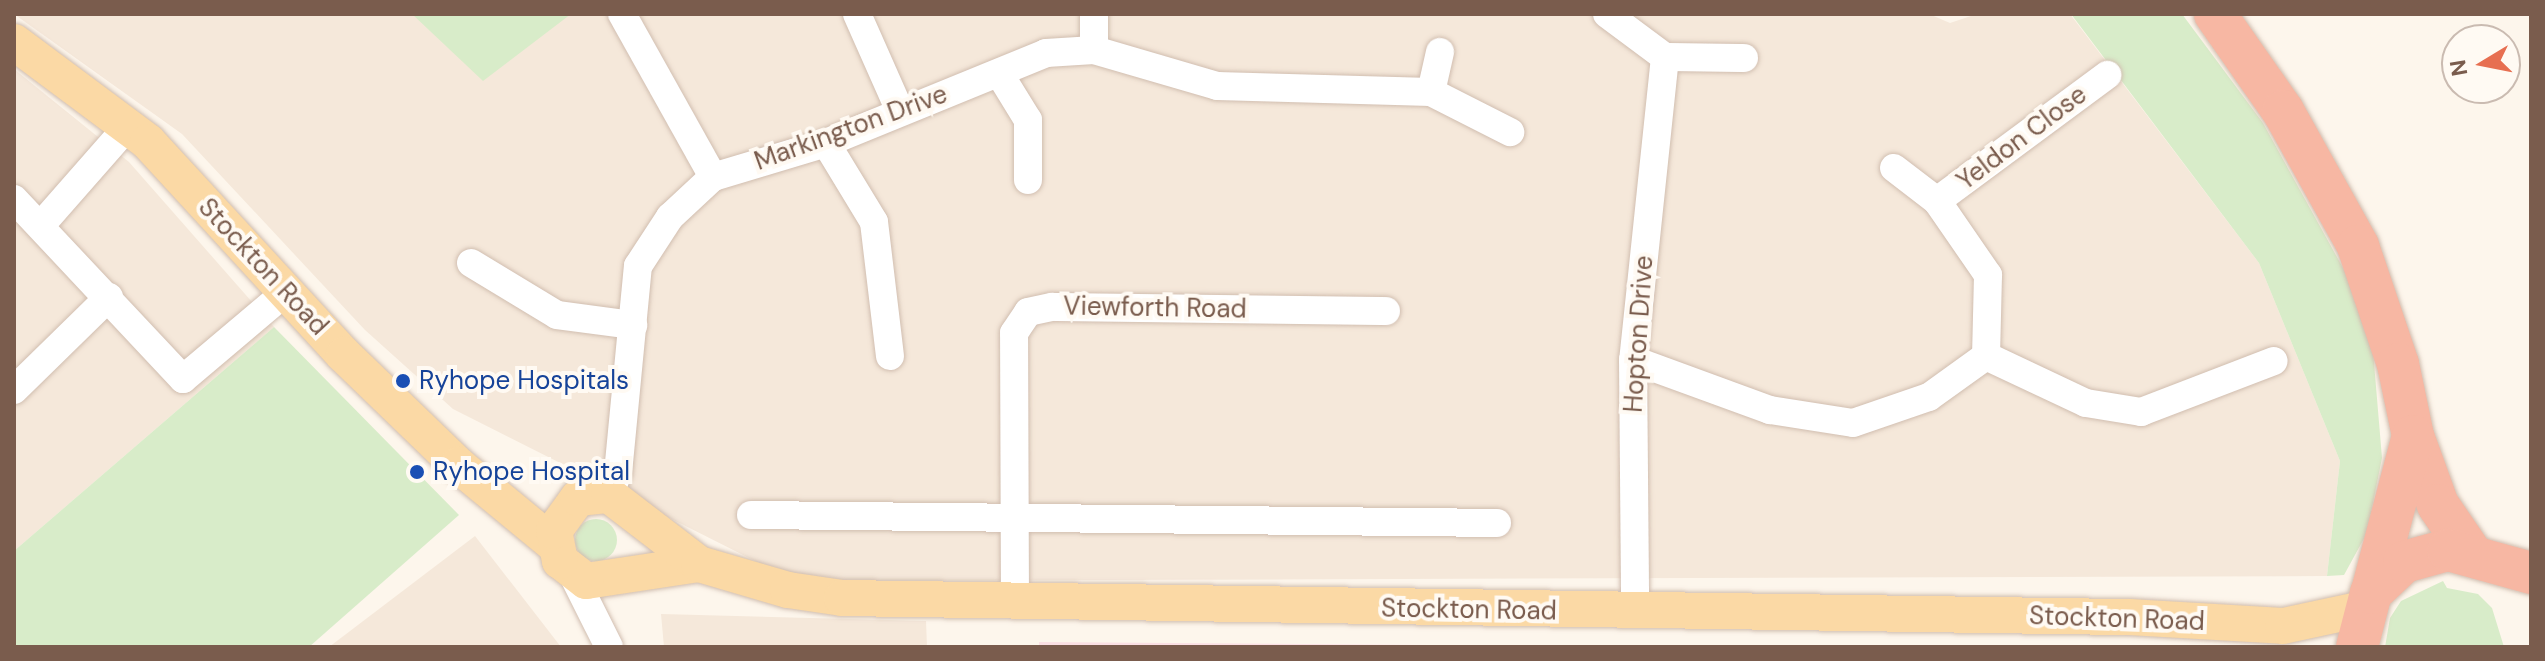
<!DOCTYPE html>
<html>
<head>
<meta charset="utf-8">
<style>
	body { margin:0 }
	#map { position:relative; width:2545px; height:661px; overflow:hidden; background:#fdf6ec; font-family:"DM Sans",sans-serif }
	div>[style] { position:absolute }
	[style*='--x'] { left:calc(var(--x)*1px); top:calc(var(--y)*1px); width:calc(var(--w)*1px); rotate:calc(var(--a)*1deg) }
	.residential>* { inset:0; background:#f5e8da }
	.medical>* { inset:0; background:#fbdfe3 }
	.green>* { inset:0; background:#d8ecc9 }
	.round { border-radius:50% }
	.roads { filter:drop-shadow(0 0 2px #d1beb0) drop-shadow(0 0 2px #d1beb0) }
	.minor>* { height:28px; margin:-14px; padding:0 14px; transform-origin:14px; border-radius:14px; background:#fff }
	.major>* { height:36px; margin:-18px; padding:0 18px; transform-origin:18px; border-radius:18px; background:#fbd9a5 }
	.highway>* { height:42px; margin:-21px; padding:0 21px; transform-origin:21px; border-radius:21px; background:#f7b7a3 }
	.dots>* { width:22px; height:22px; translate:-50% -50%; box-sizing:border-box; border:4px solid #fffaf3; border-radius:50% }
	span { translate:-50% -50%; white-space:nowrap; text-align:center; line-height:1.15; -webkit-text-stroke:8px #fffaf3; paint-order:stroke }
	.street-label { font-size:26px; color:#7a5c4d }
	.transit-label { font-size:26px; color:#164399 }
	.left { translate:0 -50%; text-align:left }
	.frame { position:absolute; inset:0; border:16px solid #7a5c4d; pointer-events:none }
	.north { position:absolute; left:2441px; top:24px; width:80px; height:80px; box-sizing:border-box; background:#fffaf3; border:2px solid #cabbb1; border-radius:50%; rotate:260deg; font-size:22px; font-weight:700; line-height:32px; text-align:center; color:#7a5c4d }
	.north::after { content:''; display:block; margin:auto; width:28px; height:36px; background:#e76f51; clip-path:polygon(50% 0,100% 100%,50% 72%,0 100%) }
</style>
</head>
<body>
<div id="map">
	<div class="residential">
		<i style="clip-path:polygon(14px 14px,1929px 14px,1950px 23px,1977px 14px,2070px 14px,2259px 263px,2340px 461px,2327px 576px,795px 581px,453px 409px,365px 330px,182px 134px)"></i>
		<i style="clip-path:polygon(14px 69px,129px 162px,274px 327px,14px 551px)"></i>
		<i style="clip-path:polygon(475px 536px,561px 647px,329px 647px)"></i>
		<i style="clip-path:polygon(661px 614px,926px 621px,927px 647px,664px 647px)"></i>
	</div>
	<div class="medical">
		<i style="clip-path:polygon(1039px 642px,1691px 647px,1039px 647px)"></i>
	</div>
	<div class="green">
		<i style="clip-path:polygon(412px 14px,571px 14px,483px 81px)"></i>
		<i style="clip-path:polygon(2071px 14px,2182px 14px,2263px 123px,2348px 277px,2373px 351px,2382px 458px,2367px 533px,2344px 575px,2327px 576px,2340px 461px,2259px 263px)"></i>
		<i style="clip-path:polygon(274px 327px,459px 515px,309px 647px,14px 647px,14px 551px)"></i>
		<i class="round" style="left:575px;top:519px;width:42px;height:42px"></i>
		<i style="clip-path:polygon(2443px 581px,2447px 588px,2478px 594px,2492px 608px,2504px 647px,2385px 647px,2390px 618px,2401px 601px)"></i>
	</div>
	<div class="roads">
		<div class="minor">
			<i style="--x:622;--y:14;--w:187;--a:60.8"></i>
			<i style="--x:857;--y:14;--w:104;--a:66.1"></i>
			<i style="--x:1094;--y:14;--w:36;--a:90"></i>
			<i style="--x:1607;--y:14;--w:72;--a:36.6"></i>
			<i style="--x:1665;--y:57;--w:305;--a:96"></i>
			<i style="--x:1633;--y:360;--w:252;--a:89.5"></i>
			<i style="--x:1665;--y:57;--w:79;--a:0.7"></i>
			<i style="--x:999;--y:73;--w:55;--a:58.3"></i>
			<i style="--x:1028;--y:120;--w:60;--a:90"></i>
			<i style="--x:1431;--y:92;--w:41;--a:-77.3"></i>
			<i style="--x:826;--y:143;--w:92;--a:58.7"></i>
			<i style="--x:874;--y:222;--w:135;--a:83.2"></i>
			<i style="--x:1894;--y:168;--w:54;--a:37.5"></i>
			<i style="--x:1937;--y:201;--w:90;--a:55.4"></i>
			<i style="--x:1988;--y:275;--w:81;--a:91.4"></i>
			<i style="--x:14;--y:199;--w:247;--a:46.8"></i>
			<i style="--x:183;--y:379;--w:135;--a:-40.2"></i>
			<i style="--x:1937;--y:201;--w:212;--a:-36.5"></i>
			<i style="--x:42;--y:224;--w:130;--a:-48.7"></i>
			<i style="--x:471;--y:263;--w:100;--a:31.2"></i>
			<i style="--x:557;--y:315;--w:77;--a:7.5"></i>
			<i style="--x:1986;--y:356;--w:110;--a:25.2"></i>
			<i style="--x:2086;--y:403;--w:56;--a:9.3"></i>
			<i style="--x:2141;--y:412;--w:142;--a:-21"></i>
			<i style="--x:1633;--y:360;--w:146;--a:20.1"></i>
			<i style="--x:1770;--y:410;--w:84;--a:8.9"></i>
			<i style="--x:1853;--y:423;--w:80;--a:-18.9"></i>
			<i style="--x:1929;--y:397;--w:70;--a:-35.7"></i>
			<i style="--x:14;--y:390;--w:133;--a:-44.4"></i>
			<i style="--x:609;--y:495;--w:24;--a:-68"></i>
			<i style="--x:618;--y:473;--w:208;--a:-84.5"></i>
			<i style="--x:638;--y:266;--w:59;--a:-56.9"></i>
			<i style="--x:670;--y:217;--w:59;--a:-42.9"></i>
			<i style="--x:713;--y:177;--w:118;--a:-16.7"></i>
			<i style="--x:826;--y:143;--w:238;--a:-22.2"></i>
			<i style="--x:1046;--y:53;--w:48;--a:-3.6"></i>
			<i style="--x:1094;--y:50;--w:128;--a:16.3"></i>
			<i style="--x:1217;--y:86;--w:214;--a:1.6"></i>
			<i style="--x:1431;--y:92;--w:89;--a:26.9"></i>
			<i style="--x:751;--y:515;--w:746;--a:0.61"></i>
			<i style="--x:573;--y:575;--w:80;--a:63.4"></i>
			<i style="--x:1015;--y:604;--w:271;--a:-90.2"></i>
			<i style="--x:1014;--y:333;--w:25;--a:-56"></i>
			<i style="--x:1028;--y:312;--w:25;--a:-12"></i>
			<i style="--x:1052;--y:307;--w:334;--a:0.7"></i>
		</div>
		<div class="major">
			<i style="--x:14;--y:42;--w:167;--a:36.7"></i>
			<i style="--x:148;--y:142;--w:289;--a:47.4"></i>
			<i style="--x:344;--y:355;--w:158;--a:44"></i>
			<i style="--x:458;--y:465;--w:124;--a:39.5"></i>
			<i style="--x:699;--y:564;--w:114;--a:171.4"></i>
			<i style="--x:586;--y:581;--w:33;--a:-142"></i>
			<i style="--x:560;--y:561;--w:31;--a:-101"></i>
			<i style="--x:554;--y:531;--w:41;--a:-54"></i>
			<i style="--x:578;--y:498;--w:31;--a:-6"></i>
			<i style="--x:609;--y:495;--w:113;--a:37.5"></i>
			<i style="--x:699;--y:564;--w:93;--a:16.3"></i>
			<i style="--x:788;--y:590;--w:55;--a:8.4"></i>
			<i style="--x:842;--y:598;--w:1287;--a:0.85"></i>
			<i style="--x:2129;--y:617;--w:154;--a:3.3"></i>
			<i style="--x:2283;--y:626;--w:81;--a:-12.1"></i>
		</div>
		<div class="highway">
			<i style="--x:2215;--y:14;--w:118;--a:55"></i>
			<i style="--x:2283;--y:111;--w:154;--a:60.9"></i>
			<i style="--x:2358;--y:246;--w:125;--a:71.3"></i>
			<i style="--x:2398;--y:364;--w:74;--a:78.2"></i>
			<i style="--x:2413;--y:436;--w:73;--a:70.1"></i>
			<i style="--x:2438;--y:505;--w:58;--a:55.5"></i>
			<i style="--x:2372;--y:591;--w:160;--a:-75.2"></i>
			<i style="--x:2357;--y:647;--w:56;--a:-75.5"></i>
			<i style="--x:2371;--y:593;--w:45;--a:-43.2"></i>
			<i style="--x:2404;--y:562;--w:46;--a:-15.3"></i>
			<i style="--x:2448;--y:550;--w:86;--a:15.5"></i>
		</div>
	</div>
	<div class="dots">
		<i style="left:403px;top:381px;background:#1a4fb4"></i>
		<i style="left:417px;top:472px;background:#1a4fb4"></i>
	</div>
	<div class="street-label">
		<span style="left:851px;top:128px;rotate:-20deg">Markington Drive</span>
		<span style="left:2022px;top:138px;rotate:-37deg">Yeldon Close</span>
		<span style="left:263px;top:267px;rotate:47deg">Stockton Road</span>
		<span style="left:1155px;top:308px;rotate:1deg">Viewforth Road</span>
		<span style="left:1639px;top:334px;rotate:-86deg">Hopton Drive</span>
		<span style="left:1469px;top:610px;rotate:1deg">Stockton Road</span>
		<span style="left:2117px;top:619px;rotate:2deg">Stockton Road</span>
	</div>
	<div class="transit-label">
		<span class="left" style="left:419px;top:381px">Ryhope Hospitals</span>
		<span class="left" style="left:433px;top:472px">Ryhope Hospital</span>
	</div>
	<div class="frame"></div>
	<div class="north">N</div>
</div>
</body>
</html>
